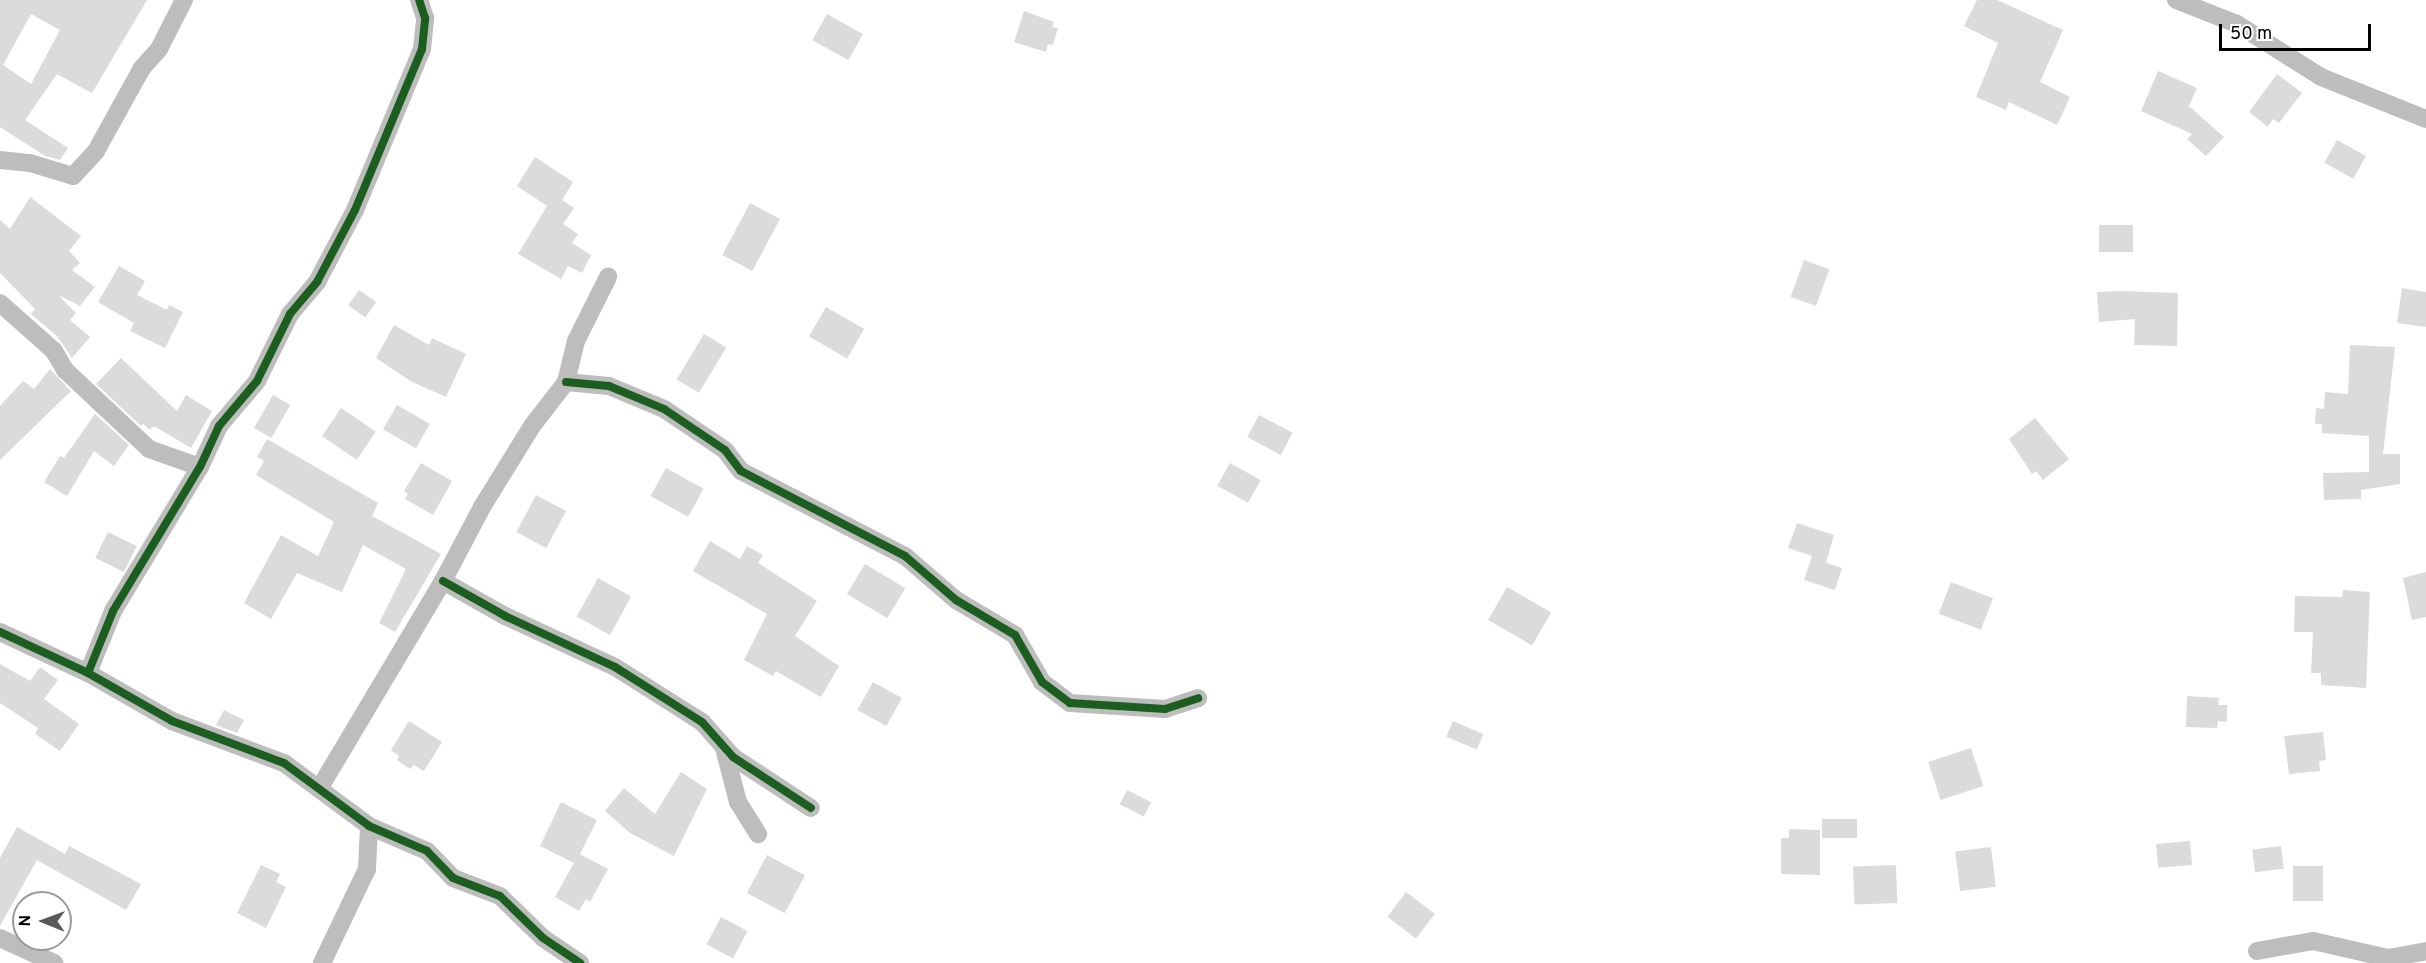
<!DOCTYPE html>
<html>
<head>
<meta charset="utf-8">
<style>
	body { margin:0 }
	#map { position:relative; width:2426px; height:963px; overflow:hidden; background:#fff; font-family:Overpass,sans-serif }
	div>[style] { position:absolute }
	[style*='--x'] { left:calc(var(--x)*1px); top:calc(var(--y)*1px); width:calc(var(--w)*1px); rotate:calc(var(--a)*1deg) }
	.building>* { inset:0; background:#dbdbdb; transform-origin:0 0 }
	.street>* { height:18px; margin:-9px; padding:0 9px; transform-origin:9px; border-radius:9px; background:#bdbdbd }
	.cycleway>* { height:8px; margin:-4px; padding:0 4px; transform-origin:4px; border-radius:4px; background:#1b5e20 }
	span { translate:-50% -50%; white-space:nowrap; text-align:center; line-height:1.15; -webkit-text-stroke:4.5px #fff; paint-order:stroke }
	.north { position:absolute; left:12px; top:891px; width:60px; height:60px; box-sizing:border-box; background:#fff; border:2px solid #999; border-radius:50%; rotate:271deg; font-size:16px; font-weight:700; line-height:24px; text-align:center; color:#000 }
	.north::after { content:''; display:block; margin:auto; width:21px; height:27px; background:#595959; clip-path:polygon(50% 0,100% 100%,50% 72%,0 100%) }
	.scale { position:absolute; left:2219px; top:24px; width:152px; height:27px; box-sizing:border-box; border:3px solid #000; border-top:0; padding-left:8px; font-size:18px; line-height:21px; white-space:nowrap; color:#000; -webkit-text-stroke:4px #fff; paint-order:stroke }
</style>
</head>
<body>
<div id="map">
	<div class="building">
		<i style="clip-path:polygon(evenodd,0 0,147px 0,92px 93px,57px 74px,25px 120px,68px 148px,60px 160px,45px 156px,0 127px,0 0,31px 14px,60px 30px,31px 84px,3px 65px,31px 14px)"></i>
		<i style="clip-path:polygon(1977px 0,1997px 0,2063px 30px,2040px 82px,2070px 97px,2057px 125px,2009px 102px,2006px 110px,1976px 97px,1998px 43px,1964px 26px)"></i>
		<i style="clip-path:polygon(1024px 11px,1054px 22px,1052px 27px,1058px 28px,1053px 45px,1048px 44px,1046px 52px,1014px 42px)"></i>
		<i style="left:827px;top:14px;width:41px;height:30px;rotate:29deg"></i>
		<i style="clip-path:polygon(2158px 71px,2197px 88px,2189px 106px,2224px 137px,2206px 156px,2187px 139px,2192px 134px,2141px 111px)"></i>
		<i style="clip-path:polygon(2277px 74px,2302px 93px,2279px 123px,2273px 119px,2268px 127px,2249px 112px)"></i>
		<i style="left:2337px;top:140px;width:33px;height:26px;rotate:29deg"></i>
		<i style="clip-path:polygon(535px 157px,573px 182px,562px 200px,574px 208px,563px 224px,578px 234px,572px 243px,591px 255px,582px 273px,568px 266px,561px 279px,518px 254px,547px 206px,517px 186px)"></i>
		<i style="clip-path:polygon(30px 197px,81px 236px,69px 251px,80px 263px,72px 270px,95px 287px,80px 306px,58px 295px,76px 313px,70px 320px,90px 337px,72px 358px,57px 336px,31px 314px,35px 309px,0 273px,0 220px,10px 229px)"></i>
		<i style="left:750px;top:203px;width:34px;height:59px;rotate:28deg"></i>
		<i style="left:2099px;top:225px;width:34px;height:27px"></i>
		<i style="left:1804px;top:260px;width:27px;height:39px;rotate:20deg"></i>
		<i style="clip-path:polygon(119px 266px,145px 281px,137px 295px,167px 310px,169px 305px,183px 312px,165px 348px,130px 331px,134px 323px,98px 302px)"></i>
		<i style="clip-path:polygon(2402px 288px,2426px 292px,2426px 327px,2397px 323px)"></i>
		<i style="left:359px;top:290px;width:21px;height:19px;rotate:35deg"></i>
		<i style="clip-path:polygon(2122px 291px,2178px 293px,2177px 346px,2134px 345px,2135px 319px,2099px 322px,2097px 292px)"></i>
		<i style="left:826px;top:307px;width:44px;height:34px;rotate:30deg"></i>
		<i style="clip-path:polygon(394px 325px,429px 345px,432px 338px,466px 354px,446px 397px,412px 382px,376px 358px)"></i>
		<i style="left:704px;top:334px;width:26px;height:53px;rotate:31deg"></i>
		<i style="clip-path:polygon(2350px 345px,2395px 347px,2383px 454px,2400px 454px,2400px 484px,2361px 490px,2361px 499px,2324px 500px,2323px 473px,2369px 472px,2369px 436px,2322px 433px,2322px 424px,2315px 424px,2316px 408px,2324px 409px,2325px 392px,2348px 394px)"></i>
		<i style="clip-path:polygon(121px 358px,177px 411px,186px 395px,212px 411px,191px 448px,154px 426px,150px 430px,143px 424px,141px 426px,96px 384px)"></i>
		<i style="clip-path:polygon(50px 369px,71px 391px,0 460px,0 406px,23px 381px,34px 389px)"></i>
		<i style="left:273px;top:395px;width:20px;height:38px;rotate:30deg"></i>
		<i style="left:397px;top:405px;width:38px;height:28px;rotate:30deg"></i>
		<i style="left:341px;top:408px;width:42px;height:34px;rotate:34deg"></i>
		<i style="clip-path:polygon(95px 414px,129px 445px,114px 466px,94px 451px,67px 496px,44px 482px,60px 456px,64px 458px)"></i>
		<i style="left:1259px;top:415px;width:38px;height:25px;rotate:28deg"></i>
		<i style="clip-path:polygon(2035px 418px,2069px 459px,2043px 480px,2036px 471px,2032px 474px,2009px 439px)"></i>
		<i style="clip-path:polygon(267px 439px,378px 503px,372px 516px,441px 554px,395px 632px,379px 623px,406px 569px,363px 545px,342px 592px,297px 573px,271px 619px,244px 603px,281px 535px,318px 556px,334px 522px,256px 475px,264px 461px,257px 457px)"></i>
		<i style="clip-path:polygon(421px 463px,452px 481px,433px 515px,405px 499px,408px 494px,404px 491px)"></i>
		<i style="left:1230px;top:463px;width:35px;height:26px;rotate:29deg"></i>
		<i style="left:666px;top:468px;width:43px;height:32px;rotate:29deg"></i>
		<i style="left:536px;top:495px;width:34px;height:42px;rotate:28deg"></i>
		<i style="clip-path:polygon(1797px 523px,1834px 535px,1826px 563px,1842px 568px,1835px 590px,1804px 580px,1812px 556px,1788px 548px)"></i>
		<i style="left:108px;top:532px;width:32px;height:29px;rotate:26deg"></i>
		<i style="clip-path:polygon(710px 541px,740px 559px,747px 546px,763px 555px,758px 563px,817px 601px,795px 636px,839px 666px,821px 697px,776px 671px,773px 676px,744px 660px,767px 614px,693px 571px)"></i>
		<i style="left:865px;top:564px;width:47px;height:35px;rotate:31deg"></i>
		<i style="clip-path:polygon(2426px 572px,2426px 617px,2412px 620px,2403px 578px)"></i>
		<i style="left:598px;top:578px;width:38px;height:44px;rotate:29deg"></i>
		<i style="left:1951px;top:582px;width:45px;height:34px;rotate:21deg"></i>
		<i style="left:1507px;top:587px;width:51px;height:38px;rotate:30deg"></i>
		<i style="clip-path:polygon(2343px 590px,2370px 592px,2366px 688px,2321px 685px,2321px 673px,2311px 673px,2313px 632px,2294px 632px,2295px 596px,2342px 597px)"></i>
		<i style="clip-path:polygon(0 664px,30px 681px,40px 667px,58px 680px,44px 699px,79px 724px,60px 751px,35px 734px,38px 728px,0 703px)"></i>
		<i style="left:873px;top:682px;width:33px;height:32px;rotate:29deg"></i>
		<i style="clip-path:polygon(2187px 696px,2219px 698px,2218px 705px,2227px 705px,2227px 722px,2218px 721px,2217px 728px,2186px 727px)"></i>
		<i style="clip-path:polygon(224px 710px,244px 720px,237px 733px,216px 725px)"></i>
		<i style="clip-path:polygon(409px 721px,442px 742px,424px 771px,414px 765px,410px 769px,397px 760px,399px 756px,391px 750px)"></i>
		<i style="left:1453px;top:721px;width:33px;height:17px;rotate:23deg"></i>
		<i style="clip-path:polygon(2323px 732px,2326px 760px,2319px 761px,2320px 771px,2289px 774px,2284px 736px)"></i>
		<i style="left:1971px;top:748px;width:40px;height:45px;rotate:72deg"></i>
		<i style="clip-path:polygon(681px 772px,707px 789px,674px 856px,630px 833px,605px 811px,624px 788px,655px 814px)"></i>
		<i style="left:1127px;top:790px;width:27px;height:16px;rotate:27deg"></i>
		<i style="clip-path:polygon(561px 802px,597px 820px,580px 854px,608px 869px,590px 902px,586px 899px,579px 911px,555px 897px,574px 863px,540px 846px)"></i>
		<i style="left:1822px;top:819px;width:35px;height:19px"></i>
		<i style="clip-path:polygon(17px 827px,65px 854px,69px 846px,141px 884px,126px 910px,37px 860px,0 926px,0 858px)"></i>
		<i style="clip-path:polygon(1789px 829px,1820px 830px,1820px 875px,1781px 874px,1781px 838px,1789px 838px)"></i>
		<i style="left:2190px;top:841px;width:24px;height:34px;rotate:85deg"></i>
		<i style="left:2281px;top:846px;width:23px;height:29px;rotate:83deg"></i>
		<i style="left:1991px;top:847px;width:40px;height:36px;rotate:83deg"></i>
		<i style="left:767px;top:855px;width:43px;height:43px;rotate:28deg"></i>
		<i style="clip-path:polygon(261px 865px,280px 874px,276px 882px,286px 887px,266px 928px,237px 913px)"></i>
		<i style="left:1896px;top:865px;width:38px;height:43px;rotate:88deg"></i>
		<i style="left:2293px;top:866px;width:30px;height:35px"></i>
		<i style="left:1406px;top:892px;width:36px;height:31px;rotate:37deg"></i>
		<i style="left:721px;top:917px;width:30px;height:31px;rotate:28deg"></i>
	</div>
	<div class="street">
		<i style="--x:2176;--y:0;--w:66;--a:21.5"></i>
		<i style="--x:2237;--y:24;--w:99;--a:32.2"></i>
		<i style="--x:2321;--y:77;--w:113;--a:21.8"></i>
		<i style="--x:0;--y:160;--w:30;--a:6"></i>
		<i style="--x:30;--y:163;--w:45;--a:16.8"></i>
		<i style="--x:73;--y:176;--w:34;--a:-47"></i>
		<i style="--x:96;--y:151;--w:95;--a:-61"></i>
		<i style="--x:142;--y:68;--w:25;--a:-48"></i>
		<i style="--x:159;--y:49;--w:55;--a:-63"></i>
		<i style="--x:0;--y:303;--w:72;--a:41.6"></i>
		<i style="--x:54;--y:351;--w:22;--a:60"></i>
		<i style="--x:65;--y:370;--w:115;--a:43.2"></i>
		<i style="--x:149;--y:449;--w:54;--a:19.4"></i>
		<i style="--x:566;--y:382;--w:43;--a:5.3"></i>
		<i style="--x:609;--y:386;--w:60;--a:22.7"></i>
		<i style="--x:664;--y:409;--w:73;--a:33.9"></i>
		<i style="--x:725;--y:450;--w:26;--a:53"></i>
		<i style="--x:741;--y:471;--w:185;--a:27.4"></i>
		<i style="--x:905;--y:556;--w:67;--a:40.8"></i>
		<i style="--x:956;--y:600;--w:69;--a:30.7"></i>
		<i style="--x:1015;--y:635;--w:54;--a:60.1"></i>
		<i style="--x:1042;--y:682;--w:35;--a:37"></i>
		<i style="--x:1070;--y:703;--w:95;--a:3.6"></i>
		<i style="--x:1165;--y:709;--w:35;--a:-18"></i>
		<i style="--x:443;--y:581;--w:71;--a:29.4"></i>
		<i style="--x:505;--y:616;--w:121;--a:24.9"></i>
		<i style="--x:615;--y:667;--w:103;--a:32.3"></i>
		<i style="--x:702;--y:722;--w:47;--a:48.5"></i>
		<i style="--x:733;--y:757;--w:93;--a:33.2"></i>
		<i style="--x:0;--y:632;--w:97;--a:25"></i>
		<i style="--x:88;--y:673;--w:97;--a:29.7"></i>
		<i style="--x:172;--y:721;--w:120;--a:20.6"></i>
		<i style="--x:284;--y:763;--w:106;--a:36.5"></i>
		<i style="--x:369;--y:826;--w:63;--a:23.3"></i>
		<i style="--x:427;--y:851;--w:37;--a:46"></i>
		<i style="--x:453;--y:878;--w:50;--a:21"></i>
		<i style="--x:500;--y:896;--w:60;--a:44.3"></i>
		<i style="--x:543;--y:938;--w:45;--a:34"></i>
		<i style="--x:88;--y:673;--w:67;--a:-68"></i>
		<i style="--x:113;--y:611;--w:168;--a:-58.9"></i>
		<i style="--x:200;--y:467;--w:45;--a:-65.1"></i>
		<i style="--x:219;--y:426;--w:59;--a:-49.8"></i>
		<i style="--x:257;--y:381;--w:75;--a:-63.8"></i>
		<i style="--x:290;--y:314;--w:42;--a:-49.8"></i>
		<i style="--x:317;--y:282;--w:81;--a:-62.2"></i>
		<i style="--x:355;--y:210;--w:174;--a:-67.4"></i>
		<i style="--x:422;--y:49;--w:31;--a:-84"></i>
		<i style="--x:425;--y:18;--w:19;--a:-108"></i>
		<i style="--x:724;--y:748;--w:56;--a:75.5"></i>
		<i style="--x:738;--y:802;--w:38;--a:58"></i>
		<i style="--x:319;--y:789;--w:242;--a:-59.2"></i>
		<i style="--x:443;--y:581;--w:84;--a:-62.2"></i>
		<i style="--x:482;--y:507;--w:95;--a:-58.3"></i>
		<i style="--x:532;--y:426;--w:56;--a:-52.3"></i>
		<i style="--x:566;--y:382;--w:42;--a:-76.3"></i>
		<i style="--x:576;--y:341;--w:72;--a:-63.4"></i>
		<i style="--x:0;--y:938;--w:60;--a:24.8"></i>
		<i style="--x:2257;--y:951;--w:57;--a:-10.1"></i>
		<i style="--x:2313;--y:941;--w:77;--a:12.8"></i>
		<i style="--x:2388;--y:958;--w:39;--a:-10"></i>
		<i style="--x:322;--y:963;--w:104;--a:-64.4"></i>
		<i style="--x:367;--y:869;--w:43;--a:-87.3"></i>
	</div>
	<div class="cycleway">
		<i style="--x:566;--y:382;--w:43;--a:5.3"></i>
		<i style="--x:609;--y:386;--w:60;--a:22.7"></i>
		<i style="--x:664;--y:409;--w:73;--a:33.9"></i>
		<i style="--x:725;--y:450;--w:26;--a:53"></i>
		<i style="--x:741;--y:471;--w:185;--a:27.4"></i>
		<i style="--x:905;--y:556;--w:67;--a:40.8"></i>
		<i style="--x:956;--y:600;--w:69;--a:30.7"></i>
		<i style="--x:1015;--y:635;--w:54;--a:60.1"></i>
		<i style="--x:1042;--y:682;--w:35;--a:37"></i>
		<i style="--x:1070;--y:703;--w:95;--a:3.6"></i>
		<i style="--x:1165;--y:709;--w:35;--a:-18"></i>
		<i style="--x:443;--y:581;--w:71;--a:29.4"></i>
		<i style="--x:505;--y:616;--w:121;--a:24.9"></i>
		<i style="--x:615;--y:667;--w:103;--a:32.3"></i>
		<i style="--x:702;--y:722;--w:47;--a:48.5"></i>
		<i style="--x:733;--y:757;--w:93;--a:33.2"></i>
		<i style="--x:0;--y:632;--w:97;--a:25"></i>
		<i style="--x:88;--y:673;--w:97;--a:29.7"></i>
		<i style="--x:172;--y:721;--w:120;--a:20.6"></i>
		<i style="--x:284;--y:763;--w:106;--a:36.5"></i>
		<i style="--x:369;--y:826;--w:63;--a:23.3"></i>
		<i style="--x:427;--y:851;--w:37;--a:46"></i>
		<i style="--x:453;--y:878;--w:50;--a:21"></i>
		<i style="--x:500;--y:896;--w:60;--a:44.3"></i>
		<i style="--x:543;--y:938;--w:45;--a:34"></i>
		<i style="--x:88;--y:673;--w:67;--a:-68"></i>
		<i style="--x:113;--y:611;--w:168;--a:-58.9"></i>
		<i style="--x:200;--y:467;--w:45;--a:-65.1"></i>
		<i style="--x:219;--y:426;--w:59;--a:-49.8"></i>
		<i style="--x:257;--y:381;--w:75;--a:-63.8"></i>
		<i style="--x:290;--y:314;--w:42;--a:-49.8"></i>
		<i style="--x:317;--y:282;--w:81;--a:-62.2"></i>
		<i style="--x:355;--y:210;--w:174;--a:-67.4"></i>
		<i style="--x:422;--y:49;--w:31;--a:-84"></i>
		<i style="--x:425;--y:18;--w:19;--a:-108"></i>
	</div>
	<div class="north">N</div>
	<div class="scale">50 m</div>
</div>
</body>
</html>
